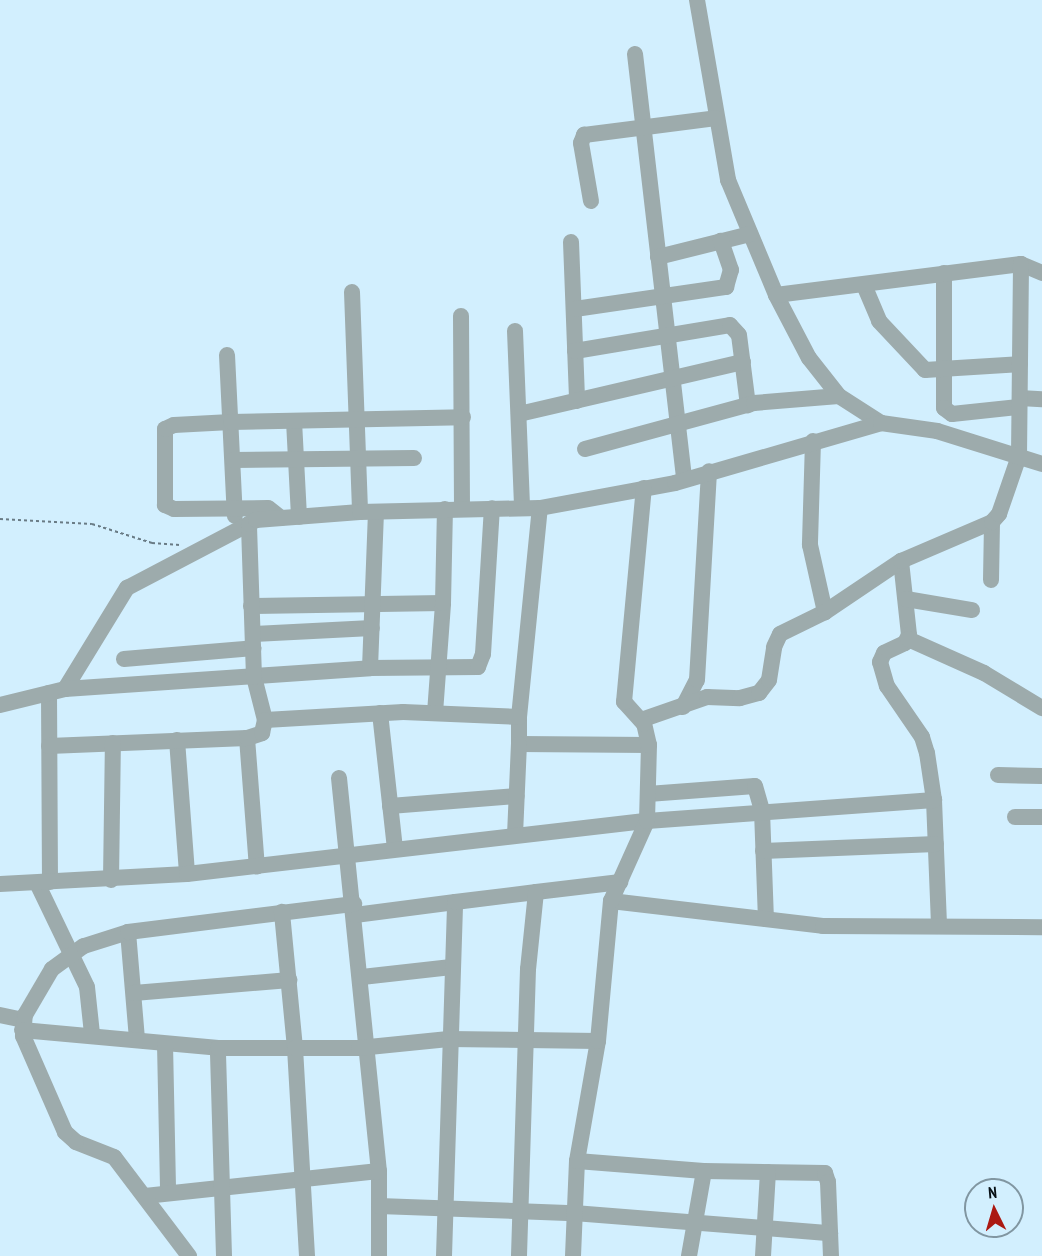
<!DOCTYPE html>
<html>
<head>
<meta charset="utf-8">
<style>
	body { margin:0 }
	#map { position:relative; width:1042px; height:1256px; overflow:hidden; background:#d2effe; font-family:"PT Sans Narrow",sans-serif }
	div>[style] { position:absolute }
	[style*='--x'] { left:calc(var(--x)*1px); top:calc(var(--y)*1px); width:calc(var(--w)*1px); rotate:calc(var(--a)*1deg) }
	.path>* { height:2px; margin-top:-1px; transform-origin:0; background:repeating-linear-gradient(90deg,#697b85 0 3px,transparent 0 6px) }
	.minor>* { height:16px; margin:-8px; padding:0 8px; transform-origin:8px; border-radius:8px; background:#9dabac }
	span { translate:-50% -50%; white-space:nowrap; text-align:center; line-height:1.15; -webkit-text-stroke:6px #d2effe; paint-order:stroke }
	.north { position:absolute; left:964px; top:1178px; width:60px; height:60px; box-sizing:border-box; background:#d2effe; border:2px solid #8196a1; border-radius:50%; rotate:355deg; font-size:16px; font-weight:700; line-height:24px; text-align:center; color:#071015 }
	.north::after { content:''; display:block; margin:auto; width:21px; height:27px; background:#ab1912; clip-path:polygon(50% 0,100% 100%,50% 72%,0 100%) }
</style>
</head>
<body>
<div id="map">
	<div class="path">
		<i style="--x:0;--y:519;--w:92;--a:3.1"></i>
		<i style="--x:92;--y:524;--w:63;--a:17.6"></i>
		<i style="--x:152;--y:543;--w:28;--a:4"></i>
	</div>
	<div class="minor">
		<i style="--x:697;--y:0;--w:183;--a:80.2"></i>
		<i style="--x:728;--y:180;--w:125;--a:67.3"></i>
		<i style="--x:776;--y:295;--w:71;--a:62.4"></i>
		<i style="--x:809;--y:358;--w:48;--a:51.7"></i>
		<i style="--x:839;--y:396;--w:50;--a:32.7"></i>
		<i style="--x:635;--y:54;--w:428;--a:83.4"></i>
		<i style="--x:591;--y:201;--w:59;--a:-99.8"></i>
		<i style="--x:581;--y:143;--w:9;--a:-69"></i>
		<i style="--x:584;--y:135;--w:133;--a:-7.3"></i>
		<i style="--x:571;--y:242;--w:159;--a:87.8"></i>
		<i style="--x:658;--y:257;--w:95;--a:-14"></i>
		<i style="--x:944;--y:273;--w:135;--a:90"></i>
		<i style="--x:944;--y:408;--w:10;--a:37"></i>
		<i style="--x:952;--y:414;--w:67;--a:-6"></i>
		<i style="--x:864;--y:285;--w:39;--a:67"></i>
		<i style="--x:879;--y:321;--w:67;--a:46.8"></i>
		<i style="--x:925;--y:370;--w:95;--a:-3.6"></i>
		<i style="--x:352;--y:292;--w:220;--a:87.9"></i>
		<i style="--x:776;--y:295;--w:247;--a:-7.2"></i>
		<i style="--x:1021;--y:264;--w:23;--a:23"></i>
		<i style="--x:575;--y:309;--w:153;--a:-8.3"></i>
		<i style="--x:726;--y:287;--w:18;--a:-74"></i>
		<i style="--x:731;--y:270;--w:31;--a:-109"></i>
		<i style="--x:461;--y:316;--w:193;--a:89.7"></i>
		<i style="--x:515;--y:331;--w:177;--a:87.7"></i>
		<i style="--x:575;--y:351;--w:157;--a:-9.5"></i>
		<i style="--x:730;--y:325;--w:13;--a:48"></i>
		<i style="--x:739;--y:335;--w:71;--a:82.7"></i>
		<i style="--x:227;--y:355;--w:161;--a:87.2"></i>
		<i style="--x:1020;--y:398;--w:22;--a:3"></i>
		<i style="--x:519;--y:414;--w:230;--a:-13.1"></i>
		<i style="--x:294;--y:421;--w:96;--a:87"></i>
		<i style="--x:813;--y:441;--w:104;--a:91.7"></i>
		<i style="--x:810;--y:545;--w:69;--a:77.4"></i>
		<i style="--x:585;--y:449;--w:175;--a:-15.2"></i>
		<i style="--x:754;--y:403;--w:85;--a:-4.7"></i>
		<i style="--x:233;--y:460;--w:181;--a:-0.6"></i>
		<i style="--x:281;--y:518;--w:16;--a:-142"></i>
		<i style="--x:268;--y:508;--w:94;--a:179.4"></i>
		<i style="--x:174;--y:509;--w:10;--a:-156"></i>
		<i style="--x:165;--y:505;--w:76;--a:-90"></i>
		<i style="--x:165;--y:429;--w:10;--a:-24"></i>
		<i style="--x:174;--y:425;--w:57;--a:-3"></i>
		<i style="--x:231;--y:422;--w:232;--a:-1.2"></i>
		<i style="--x:901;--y:561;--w:74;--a:83.8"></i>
		<i style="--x:909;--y:635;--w:9;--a:117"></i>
		<i style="--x:905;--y:643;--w:23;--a:155"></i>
		<i style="--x:884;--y:653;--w:10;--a:114"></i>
		<i style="--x:880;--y:662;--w:25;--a:74"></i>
		<i style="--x:887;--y:686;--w:62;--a:55.5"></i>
		<i style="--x:922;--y:737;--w:17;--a:73"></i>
		<i style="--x:927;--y:753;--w:48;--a:81.5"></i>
		<i style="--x:934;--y:800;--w:125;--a:87.7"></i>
		<i style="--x:991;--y:580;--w:58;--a:-89"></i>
		<i style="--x:906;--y:599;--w:67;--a:9.5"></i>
		<i style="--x:251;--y:606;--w:192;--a:-0.9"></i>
		<i style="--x:254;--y:634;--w:118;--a:-2.9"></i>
		<i style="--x:908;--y:639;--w:83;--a:24.1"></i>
		<i style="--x:984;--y:673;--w:68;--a:31.1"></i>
		<i style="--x:124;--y:659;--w:130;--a:-4.8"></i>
		<i style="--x:370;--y:668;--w:155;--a:-87.8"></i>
		<i style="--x:65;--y:689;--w:119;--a:-58.5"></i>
		<i style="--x:127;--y:588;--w:138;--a:-27.7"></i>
		<i style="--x:49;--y:693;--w:189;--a:89.7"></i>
		<i style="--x:0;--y:705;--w:67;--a:-13.8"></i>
		<i style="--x:65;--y:689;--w:306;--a:-3.9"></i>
		<i style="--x:370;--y:668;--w:108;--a:-0.5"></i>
		<i style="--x:478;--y:667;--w:14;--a:-69"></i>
		<i style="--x:483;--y:654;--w:146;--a:-86.5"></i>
		<i style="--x:683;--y:707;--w:30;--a:-63"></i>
		<i style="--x:697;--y:680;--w:209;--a:-86.7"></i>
		<i style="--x:380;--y:713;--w:137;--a:83.7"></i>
		<i style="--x:435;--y:713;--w:110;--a:-85.8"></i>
		<i style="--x:443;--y:603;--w:94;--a:-88.8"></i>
		<i style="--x:519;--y:717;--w:210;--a:-84.3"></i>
		<i style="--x:641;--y:720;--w:70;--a:-19.2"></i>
		<i style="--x:707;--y:697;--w:33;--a:2"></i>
		<i style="--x:740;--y:698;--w:20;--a:-15"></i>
		<i style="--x:759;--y:693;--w:16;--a:-52"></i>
		<i style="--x:769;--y:680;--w:33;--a:-81"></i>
		<i style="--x:774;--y:647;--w:14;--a:-65"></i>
		<i style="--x:780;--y:634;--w:50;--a:-26.1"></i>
		<i style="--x:825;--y:612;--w:92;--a:-33.9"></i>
		<i style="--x:901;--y:561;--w:99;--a:-23.2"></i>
		<i style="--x:992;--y:522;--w:11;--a:-49"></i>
		<i style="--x:999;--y:514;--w:61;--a:-71"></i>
		<i style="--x:1019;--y:456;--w:192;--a:-89.4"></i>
		<i style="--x:247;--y:738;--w:129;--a:85.6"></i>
		<i style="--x:177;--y:740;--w:134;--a:85.7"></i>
		<i style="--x:649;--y:745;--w:130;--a:-179.6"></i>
		<i style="--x:519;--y:744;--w:27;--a:-90"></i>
		<i style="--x:519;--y:717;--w:116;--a:-177.5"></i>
		<i style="--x:403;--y:712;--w:138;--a:176.7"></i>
		<i style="--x:265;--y:720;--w:44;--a:-104.3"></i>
		<i style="--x:254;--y:677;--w:153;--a:-91.9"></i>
		<i style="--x:249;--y:524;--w:8;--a:-30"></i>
		<i style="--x:256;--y:520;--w:104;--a:-4.4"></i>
		<i style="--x:360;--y:512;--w:180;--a:-1.3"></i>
		<i style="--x:540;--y:508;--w:137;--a:-10.5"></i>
		<i style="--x:675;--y:483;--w:215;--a:-16.2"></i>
		<i style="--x:881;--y:423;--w:57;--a:8.1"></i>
		<i style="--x:937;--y:431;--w:110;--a:17.4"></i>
		<i style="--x:49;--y:746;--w:198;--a:-2.3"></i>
		<i style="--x:247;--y:738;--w:16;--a:-18"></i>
		<i style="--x:262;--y:733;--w:13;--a:-77"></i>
		<i style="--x:998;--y:775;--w:44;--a:1.3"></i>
		<i style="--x:339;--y:778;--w:395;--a:84.2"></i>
		<i style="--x:379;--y:1171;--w:85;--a:90"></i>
		<i style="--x:648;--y:794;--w:107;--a:-4.3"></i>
		<i style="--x:755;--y:786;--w:26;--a:74"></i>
		<i style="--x:762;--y:811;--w:108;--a:87.9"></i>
		<i style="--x:390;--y:806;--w:127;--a:-4.5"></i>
		<i style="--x:1015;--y:817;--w:27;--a:0"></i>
		<i style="--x:515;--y:835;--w:91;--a:-87.5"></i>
		<i style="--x:763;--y:851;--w:173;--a:-2.3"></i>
		<i style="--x:111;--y:880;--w:137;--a:-89.2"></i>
		<i style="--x:37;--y:883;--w:115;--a:64.3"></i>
		<i style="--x:87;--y:987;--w:47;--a:83.9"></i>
		<i style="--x:0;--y:884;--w:187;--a:-3.1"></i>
		<i style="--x:187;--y:874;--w:463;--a:-6.6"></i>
		<i style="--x:647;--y:821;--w:288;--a:-4.2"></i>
		<i style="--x:536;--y:892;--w:85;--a:-6.8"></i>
		<i style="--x:611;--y:901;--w:213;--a:6.7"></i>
		<i style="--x:823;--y:926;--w:219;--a:0.3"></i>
		<i style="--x:355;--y:915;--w:101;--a:-7.4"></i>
		<i style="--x:128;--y:932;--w:108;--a:85.2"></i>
		<i style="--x:362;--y:977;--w:90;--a:-6.4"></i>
		<i style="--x:134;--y:993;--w:156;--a:-4.8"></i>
		<i style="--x:0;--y:1015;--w:24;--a:12"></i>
		<i style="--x:22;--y:1030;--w:197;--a:5.2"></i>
		<i style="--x:165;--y:1044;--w:149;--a:88.8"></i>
		<i style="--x:577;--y:1161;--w:127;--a:4.5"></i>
		<i style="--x:704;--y:1171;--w:121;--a:0.9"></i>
		<i style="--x:825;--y:1173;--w:9;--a:72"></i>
		<i style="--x:828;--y:1182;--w:74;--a:87.7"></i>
		<i style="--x:145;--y:1196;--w:235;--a:-6.1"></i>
		<i style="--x:379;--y:1206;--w:195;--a:2.1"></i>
		<i style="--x:574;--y:1213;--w:257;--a:4.5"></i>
		<i style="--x:189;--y:1256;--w:124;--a:-127.1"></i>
		<i style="--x:114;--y:1157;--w:41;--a:-158.5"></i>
		<i style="--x:76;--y:1142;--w:15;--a:-138"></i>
		<i style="--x:65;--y:1132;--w:105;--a:-113.6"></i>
		<i style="--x:23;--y:1036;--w:21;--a:-85"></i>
		<i style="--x:25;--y:1015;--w:53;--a:-59.6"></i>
		<i style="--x:52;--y:969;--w:39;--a:-36"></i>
		<i style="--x:84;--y:946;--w:46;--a:-17.7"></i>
		<i style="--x:128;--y:932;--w:228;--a:-7.1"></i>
		<i style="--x:224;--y:1256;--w:208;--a:-91.7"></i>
		<i style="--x:218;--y:1048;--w:77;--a:0"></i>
		<i style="--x:295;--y:1048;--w:137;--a:-95.5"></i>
		<i style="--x:307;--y:1256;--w:208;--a:-93.3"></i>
		<i style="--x:295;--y:1048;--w:64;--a:0"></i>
		<i style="--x:359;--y:1048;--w:90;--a:-5.7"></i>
		<i style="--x:449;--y:1039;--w:149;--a:0.8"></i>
		<i style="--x:444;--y:1256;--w:354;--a:-88.2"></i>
		<i style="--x:455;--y:902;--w:82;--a:-7"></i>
		<i style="--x:536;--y:892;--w:77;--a:95.9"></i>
		<i style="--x:528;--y:969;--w:287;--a:91.8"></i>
		<i style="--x:573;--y:1256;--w:95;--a:-87.6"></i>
		<i style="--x:577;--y:1161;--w:122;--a:-80.1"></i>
		<i style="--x:598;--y:1041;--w:141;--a:-84.7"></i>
		<i style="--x:611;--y:901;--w:88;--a:-65.8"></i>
		<i style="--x:647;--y:821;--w:76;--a:-88.5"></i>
		<i style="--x:649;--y:745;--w:22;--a:-103"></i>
		<i style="--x:644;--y:724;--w:30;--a:-132"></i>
		<i style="--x:624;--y:702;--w:215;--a:-84.7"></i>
		<i style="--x:689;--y:1256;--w:86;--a:-80"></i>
		<i style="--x:763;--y:1256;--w:84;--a:-86.6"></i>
	</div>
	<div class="north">N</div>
</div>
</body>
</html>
